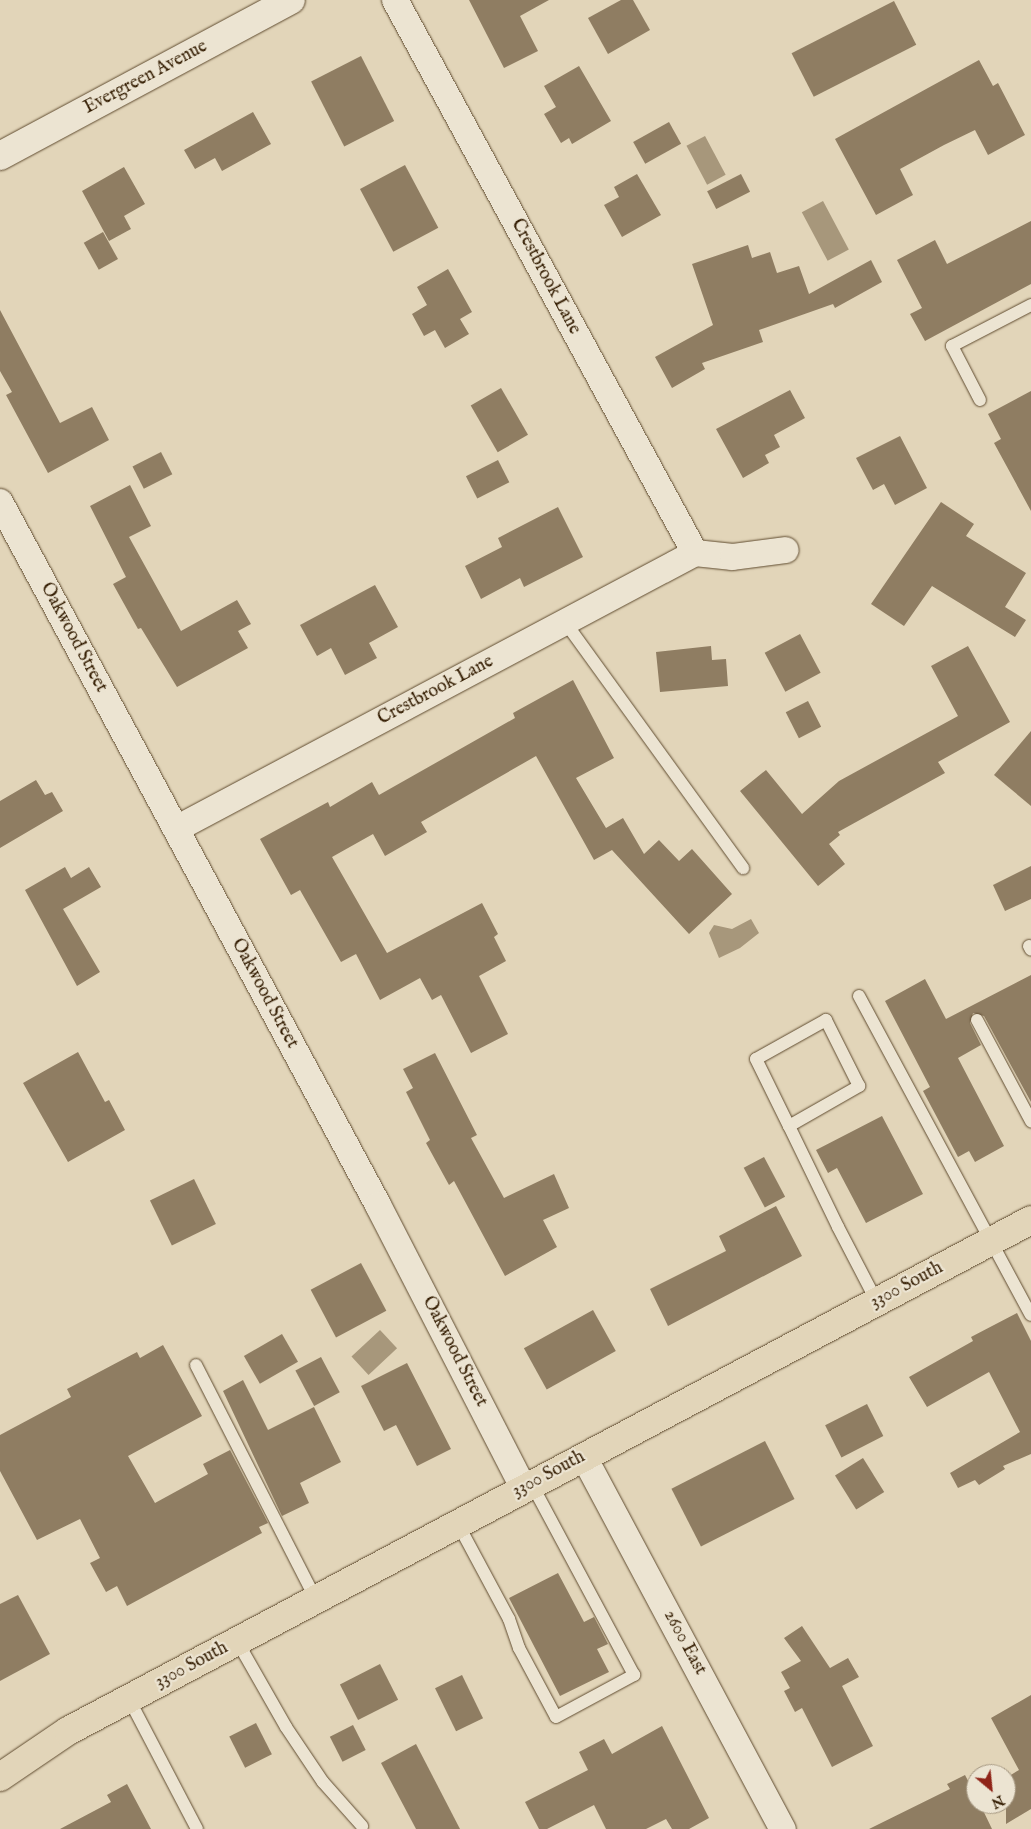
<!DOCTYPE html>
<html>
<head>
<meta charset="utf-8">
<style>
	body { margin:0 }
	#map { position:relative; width:1031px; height:1829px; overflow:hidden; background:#e2d5b9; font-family:"IM FELL English",serif }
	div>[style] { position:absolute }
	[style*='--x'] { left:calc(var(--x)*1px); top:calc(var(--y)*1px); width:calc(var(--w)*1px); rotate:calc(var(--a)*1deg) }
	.water>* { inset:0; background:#a7977b; transform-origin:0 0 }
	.building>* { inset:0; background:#8f7d62; transform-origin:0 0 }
	.roads { filter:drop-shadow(0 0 1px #604c30) drop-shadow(0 0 1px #604c30) }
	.lane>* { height:12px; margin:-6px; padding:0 6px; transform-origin:6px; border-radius:6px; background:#ece4d2 }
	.street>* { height:26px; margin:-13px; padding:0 13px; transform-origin:13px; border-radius:13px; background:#ece4d2 }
	.secondary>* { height:28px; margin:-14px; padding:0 14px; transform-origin:14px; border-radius:14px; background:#ece4d2 }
	.primary>* { height:28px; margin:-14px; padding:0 14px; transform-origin:14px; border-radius:14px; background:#e2d5b9 }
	span { translate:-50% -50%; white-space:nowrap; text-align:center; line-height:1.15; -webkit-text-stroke:4.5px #ece4d2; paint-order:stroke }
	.street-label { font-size:18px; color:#351e03 }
	.north { position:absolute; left:966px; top:1764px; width:50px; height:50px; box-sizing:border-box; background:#ece4d2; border:1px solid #a3957f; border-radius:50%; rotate:152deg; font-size:14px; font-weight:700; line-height:20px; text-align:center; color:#351e03 }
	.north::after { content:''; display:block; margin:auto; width:18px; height:22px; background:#8f2418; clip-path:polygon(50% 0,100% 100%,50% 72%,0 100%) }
</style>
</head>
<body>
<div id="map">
	<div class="water">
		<i style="left:705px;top:136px;width:44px;height:21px;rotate:62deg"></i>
		<i style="left:823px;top:201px;width:55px;height:24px;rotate:62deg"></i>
		<i style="clip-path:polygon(751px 919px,759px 933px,740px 948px,719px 958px,709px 933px,714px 925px,732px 929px)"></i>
		<i style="left:380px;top:1330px;width:25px;height:39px;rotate:47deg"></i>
	</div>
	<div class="building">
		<i style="clip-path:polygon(469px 0,549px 0,520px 16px,538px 51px,504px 68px)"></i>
		<i style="clip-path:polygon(621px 0,633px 0,650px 30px,608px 54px,588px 18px)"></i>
		<i style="left:894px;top:1px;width:49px;height:115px;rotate:63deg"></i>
		<i style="left:361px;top:56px;width:73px;height:56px;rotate:63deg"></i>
		<i style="clip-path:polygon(979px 60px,993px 86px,998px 83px,1025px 135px,988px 155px,975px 130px,944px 145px,900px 169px,913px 195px,876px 215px,835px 139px)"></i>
		<i style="clip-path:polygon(579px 66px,611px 121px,572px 144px,569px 138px,561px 143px,544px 114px,556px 107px,544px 86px)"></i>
		<i style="clip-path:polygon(253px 112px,271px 144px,222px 171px,215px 158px,195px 169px,184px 150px)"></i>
		<i style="left:669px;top:122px;width:25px;height:41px;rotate:61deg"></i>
		<i style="left:405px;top:165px;width:71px;height:51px;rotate:62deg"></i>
		<i style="clip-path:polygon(124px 167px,145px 204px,124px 216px,131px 229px,109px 241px,82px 191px)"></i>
		<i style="clip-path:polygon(637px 174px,661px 215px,622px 237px,604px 205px,619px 197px,614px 187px)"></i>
		<i style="left:741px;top:174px;width:20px;height:38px;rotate:63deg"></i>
		<i style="clip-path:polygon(1031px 221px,1031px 284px,925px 341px,910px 314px,922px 308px,897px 260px,935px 240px,947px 264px)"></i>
		<i style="left:103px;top:232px;width:31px;height:22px;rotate:61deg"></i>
		<i style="clip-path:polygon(748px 245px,752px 258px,770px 252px,777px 273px,799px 266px,809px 294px,871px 260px,882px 282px,835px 308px,833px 304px,759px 330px,763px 342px,702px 363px,705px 369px,672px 388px,655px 357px,713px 325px,692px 264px)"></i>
		<i style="clip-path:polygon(448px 269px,472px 312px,460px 319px,469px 334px,445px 348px,435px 330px,424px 336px,412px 314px,427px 305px,417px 287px)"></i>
		<i style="clip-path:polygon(0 310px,60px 423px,92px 407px,109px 440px,48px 473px,6px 395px,12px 392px,0 371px)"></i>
		<i style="left:501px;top:388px;width:54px;height:35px;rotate:60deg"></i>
		<i style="clip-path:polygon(790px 390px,805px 418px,774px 435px,780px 447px,765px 455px,769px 463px,743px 478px,716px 429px)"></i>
		<i style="clip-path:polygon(1031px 391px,1031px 511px,994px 443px,1001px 439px,988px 414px)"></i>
		<i style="clip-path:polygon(900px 436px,927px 488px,895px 505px,884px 484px,873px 490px,856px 458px)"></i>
		<i style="left:161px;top:452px;width:25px;height:32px;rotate:63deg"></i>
		<i style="left:498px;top:460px;width:25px;height:36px;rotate:63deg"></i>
		<i style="clip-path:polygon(130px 485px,151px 526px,129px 537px,181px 631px,237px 600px,251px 624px,238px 631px,248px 648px,177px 687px,141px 628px,138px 629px,113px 584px,126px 577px,90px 506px)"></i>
		<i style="clip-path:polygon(941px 502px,974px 524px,966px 536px,1026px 573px,1005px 607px,1026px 620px,1015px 637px,932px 586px,904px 626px,871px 604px)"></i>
		<i style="clip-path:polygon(558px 507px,583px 557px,524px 587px,520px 578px,481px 599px,465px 566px,502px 547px,498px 538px)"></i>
		<i style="clip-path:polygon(375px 585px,398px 627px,369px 643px,377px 658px,345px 675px,331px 648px,317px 656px,300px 625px)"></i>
		<i style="left:800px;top:634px;width:44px;height:40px;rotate:62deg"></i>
		<i style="clip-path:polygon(711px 646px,712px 660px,726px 659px,728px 686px,660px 692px,656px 652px)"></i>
		<i style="clip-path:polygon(968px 646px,1010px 722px,938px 762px,945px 773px,838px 832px,840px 835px,829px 844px,845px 864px,818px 886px,740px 791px,766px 770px,802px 814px,839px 781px,958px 716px,931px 666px)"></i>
		<i style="clip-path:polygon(573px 680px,614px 758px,576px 778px,606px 828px,623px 818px,644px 854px,659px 840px,679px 861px,692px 849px,732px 894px,689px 934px,612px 850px,594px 860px,536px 756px,421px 822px,427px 832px,385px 856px,373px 834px,332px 857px,387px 953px,482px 903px,498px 934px,494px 937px,506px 961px,479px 976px,508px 1034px,471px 1053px,441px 995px,432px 1000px,420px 978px,380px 1000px,356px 954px,341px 962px,300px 890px,291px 895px,260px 839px,328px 802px,330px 807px,372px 782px,379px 795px,515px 718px,513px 713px)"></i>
		<i style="left:808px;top:701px;width:29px;height:25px;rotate:63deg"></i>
		<i style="clip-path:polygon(1031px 731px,1031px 806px,994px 775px)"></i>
		<i style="clip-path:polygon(36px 780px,45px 795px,52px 792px,63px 811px,0 848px,0 801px)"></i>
		<i style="clip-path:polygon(1031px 866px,1031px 899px,1005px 911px,993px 885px)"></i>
		<i style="clip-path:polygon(65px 867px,71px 878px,89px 867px,101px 887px,63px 909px,100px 972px,77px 986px,25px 890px)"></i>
		<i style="clip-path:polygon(1031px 975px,1031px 1102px,984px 1016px,973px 1013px,970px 1023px,981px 1045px,958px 1058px,1004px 1146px,975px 1162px,969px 1151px,958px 1157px,923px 1091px,930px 1087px,885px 1001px,925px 979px,946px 1019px)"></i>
		<i style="clip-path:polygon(78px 1052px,105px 1102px,109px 1100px,125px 1130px,68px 1162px,23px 1083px)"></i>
		<i style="clip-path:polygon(435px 1053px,477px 1135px,471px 1138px,504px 1198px,554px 1174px,569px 1208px,543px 1220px,557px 1247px,505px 1276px,454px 1181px,449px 1185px,426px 1143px,430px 1140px,406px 1092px,413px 1088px,403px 1069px)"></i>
		<i style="clip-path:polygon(882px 1116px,923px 1194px,866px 1223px,837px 1168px,828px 1173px,816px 1150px)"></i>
		<i style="left:764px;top:1157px;width:45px;height:23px;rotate:62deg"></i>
		<i style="left:194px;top:1179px;width:50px;height:49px;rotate:64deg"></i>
		<i style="clip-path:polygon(776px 1206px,802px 1256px,668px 1326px,650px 1289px,726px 1251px,719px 1236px)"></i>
		<i style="left:361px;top:1263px;width:54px;height:57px;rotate:62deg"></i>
		<i style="left:593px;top:1310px;width:47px;height:79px;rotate:61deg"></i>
		<i style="clip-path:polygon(1017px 1313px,1031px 1341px,1031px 1454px,1003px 1466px,1005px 1469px,979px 1485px,975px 1480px,958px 1488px,950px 1473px,1020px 1432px,989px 1372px,927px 1407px,909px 1377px,973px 1341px,971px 1337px)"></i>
		<i style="left:282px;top:1334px;width:32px;height:44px;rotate:60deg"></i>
		<i style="clip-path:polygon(163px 1345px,202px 1416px,128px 1456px,155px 1503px,208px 1474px,203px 1464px,230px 1450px,268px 1523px,259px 1527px,262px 1533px,127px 1606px,117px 1586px,106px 1592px,90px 1563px,100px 1558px,80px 1519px,37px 1540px,0 1471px,0 1435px,71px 1397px,67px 1389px,86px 1379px,137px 1352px,140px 1358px)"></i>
		<i style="left:321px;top:1357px;width:40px;height:29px;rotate:62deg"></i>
		<i style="clip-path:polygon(407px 1363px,451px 1449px,417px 1466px,396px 1425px,384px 1431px,361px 1386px)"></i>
		<i style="clip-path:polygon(243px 1380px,268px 1430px,314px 1407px,341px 1462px,300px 1483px,309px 1503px,282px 1516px,223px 1391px)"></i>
		<i style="left:867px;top:1404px;width:36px;height:47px;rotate:63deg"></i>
		<i style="left:765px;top:1441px;width:65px;height:105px;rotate:63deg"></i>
		<i style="left:863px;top:1458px;width:40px;height:33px;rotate:58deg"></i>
		<i style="clip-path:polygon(558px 1573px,584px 1622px,594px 1617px,608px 1644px,597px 1649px,609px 1672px,560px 1696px,509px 1598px)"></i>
		<i style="clip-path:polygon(18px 1595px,50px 1654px,0 1681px,0 1604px)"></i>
		<i style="clip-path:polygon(802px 1626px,830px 1668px,848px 1658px,859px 1677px,842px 1686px,873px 1746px,832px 1767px,802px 1708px,795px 1712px,784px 1691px,790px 1688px,781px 1672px,801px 1661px,784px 1638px)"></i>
		<i style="left:380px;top:1664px;width:40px;height:45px;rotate:63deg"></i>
		<i style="left:462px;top:1675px;width:48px;height:30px;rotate:64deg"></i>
		<i style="clip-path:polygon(1031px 1695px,1031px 1809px,1006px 1824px,1006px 1778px,1019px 1770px,991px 1718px)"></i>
		<i style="left:256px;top:1723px;width:35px;height:30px;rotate:63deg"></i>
		<i style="left:353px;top:1725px;width:28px;height:26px;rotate:63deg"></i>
		<i style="clip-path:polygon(662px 1726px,709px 1818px,689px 1829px,672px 1829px,666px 1819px,646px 1829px,606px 1829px,594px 1805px,547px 1829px,539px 1829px,525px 1802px,588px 1770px,579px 1752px,604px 1739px,612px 1754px)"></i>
		<i style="clip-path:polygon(416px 1744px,460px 1829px,416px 1829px,381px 1763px)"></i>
		<i style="clip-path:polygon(965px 1775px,976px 1796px,976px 1804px,980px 1804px,992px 1829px,869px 1829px,950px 1789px,947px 1784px)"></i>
		<i style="clip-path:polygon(127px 1784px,151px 1829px,60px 1829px,111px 1802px,107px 1795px)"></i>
	</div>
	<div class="roads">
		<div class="lane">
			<i style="--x:980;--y:400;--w:61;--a:-117.4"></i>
			<i style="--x:952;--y:346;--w:89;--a:-27.4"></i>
			<i style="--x:565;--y:622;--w:304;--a:54.1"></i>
			<i style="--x:1029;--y:946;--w:4;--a:63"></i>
			<i style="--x:859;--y:996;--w:362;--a:61.7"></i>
			<i style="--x:977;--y:1020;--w:115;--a:61.9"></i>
			<i style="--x:789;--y:1126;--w:81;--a:-29.7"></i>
			<i style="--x:859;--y:1086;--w:74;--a:-116.6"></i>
			<i style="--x:826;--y:1020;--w:80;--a:150.9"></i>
			<i style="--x:756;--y:1059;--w:75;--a:63.8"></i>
			<i style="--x:789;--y:1126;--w:112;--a:64.1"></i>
			<i style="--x:838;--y:1227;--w:85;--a:62.5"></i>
			<i style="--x:196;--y:1365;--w:263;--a:62.9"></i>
			<i style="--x:458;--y:1524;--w:108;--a:61.8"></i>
			<i style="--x:509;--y:1619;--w:31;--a:71"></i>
			<i style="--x:519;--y:1648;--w:78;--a:61.8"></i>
			<i style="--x:556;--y:1717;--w:89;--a:-28.3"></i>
			<i style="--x:634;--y:1675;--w:216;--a:-118.2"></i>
			<i style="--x:237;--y:1641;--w:99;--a:60.3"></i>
			<i style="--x:286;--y:1727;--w:66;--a:56.1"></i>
			<i style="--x:323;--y:1782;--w:59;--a:48.4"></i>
			<i style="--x:129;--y:1699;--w:147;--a:62.4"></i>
		</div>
		<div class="street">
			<i style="--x:395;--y:0;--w:629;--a:61.52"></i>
			<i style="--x:0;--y:502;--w:798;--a:61.73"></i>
			<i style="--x:378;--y:1205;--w:319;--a:62.8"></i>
			<i style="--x:176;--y:829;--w:588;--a:-28"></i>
			<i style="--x:695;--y:553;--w:38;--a:6"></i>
			<i style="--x:733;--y:557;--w:53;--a:-7.5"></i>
			<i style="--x:584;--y:1457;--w:422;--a:61.9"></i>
		</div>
		<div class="secondary">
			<i style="--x:0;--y:156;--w:330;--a:-28.2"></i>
		</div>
		<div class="primary">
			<i style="--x:0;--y:1777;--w:82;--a:-34.1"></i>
			<i style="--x:68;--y:1731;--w:1090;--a:-27.95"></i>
		</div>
	</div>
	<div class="street-label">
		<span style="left:146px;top:78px;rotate:-28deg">Evergreen Avenue</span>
		<span style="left:545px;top:277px;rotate:62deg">Crestbrook Lane</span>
		<span style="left:73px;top:638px;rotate:62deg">Oakwood Street</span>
		<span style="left:436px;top:691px;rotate:-28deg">Crestbrook Lane</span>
		<span style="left:264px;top:994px;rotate:62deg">Oakwood Street</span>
		<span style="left:907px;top:1286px;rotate:-28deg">3300 South</span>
		<span style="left:454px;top:1352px;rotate:63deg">Oakwood Street</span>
		<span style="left:549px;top:1475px;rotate:-28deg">3300 South</span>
		<span style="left:684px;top:1643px;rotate:62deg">2600 East</span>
		<span style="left:192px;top:1666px;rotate:-28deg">3300 South</span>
	</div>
	<div class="north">N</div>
</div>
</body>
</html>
